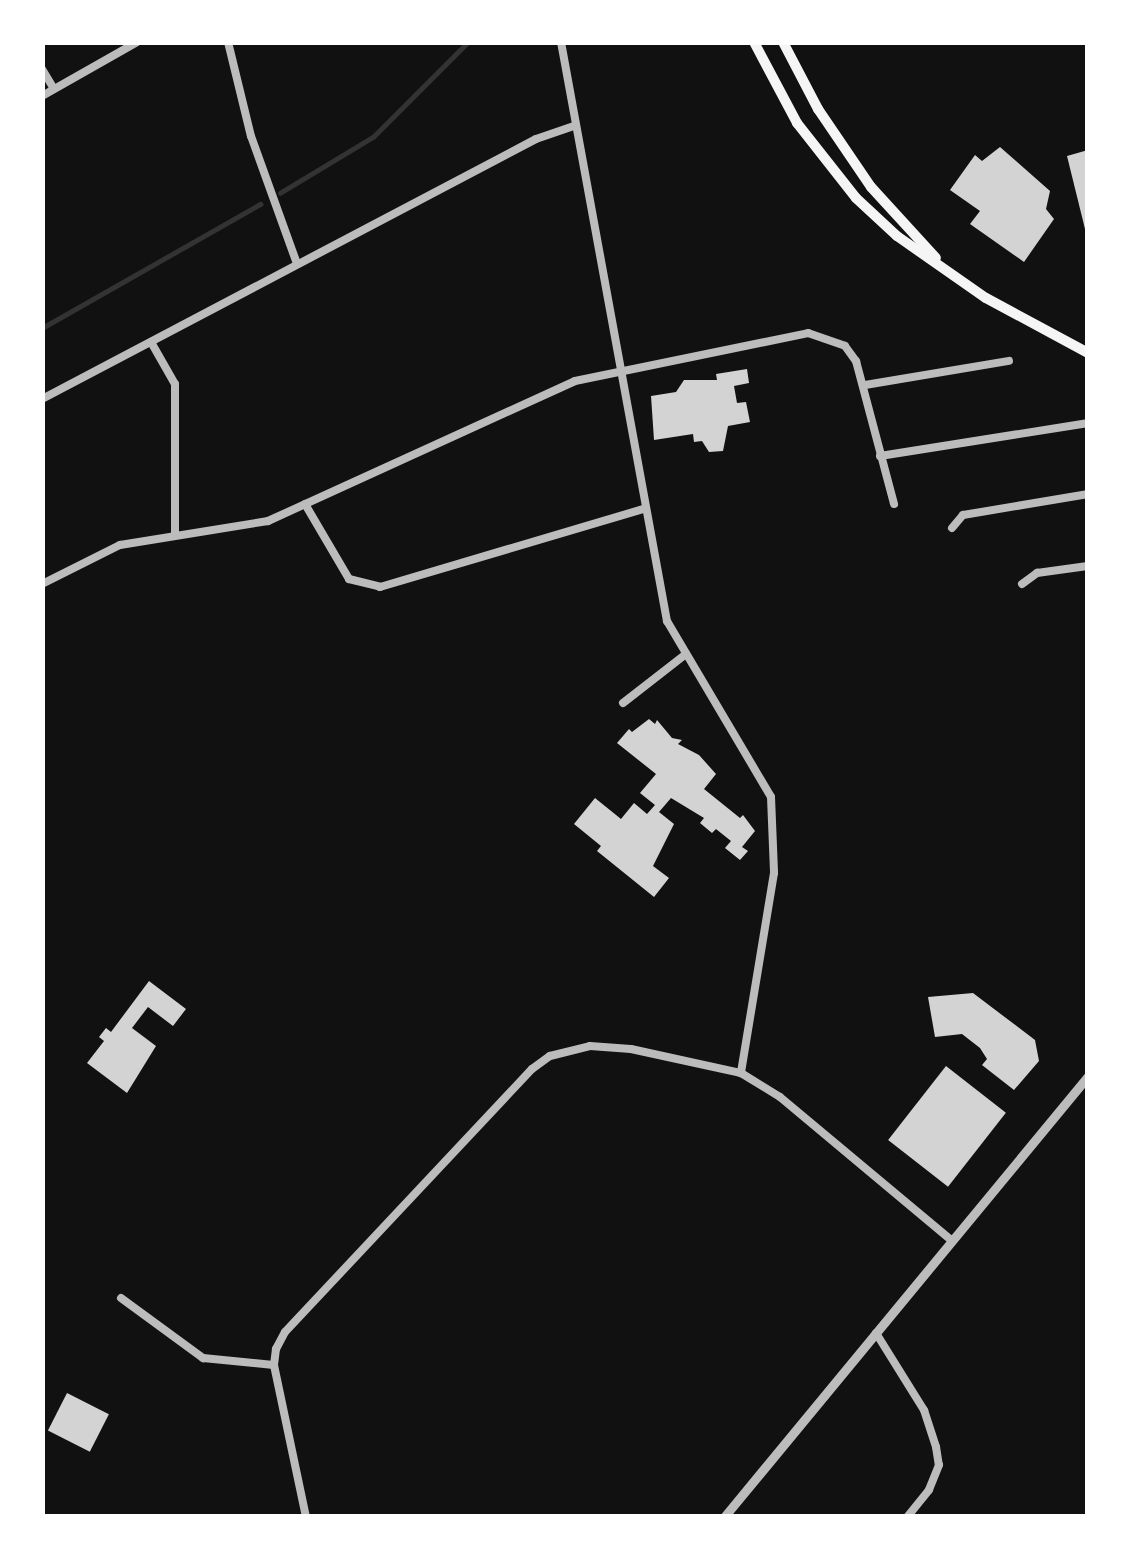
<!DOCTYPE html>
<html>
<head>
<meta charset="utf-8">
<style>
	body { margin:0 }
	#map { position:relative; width:1130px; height:1559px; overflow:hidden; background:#111; font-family:"Fira Sans Condensed",sans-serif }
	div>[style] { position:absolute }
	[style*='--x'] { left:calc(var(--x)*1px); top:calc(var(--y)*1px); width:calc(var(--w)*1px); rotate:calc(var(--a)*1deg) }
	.stream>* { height:4.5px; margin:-2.25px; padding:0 2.25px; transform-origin:2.25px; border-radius:2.25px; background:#333 }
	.building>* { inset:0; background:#d3d3d3; transform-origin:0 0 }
	.minor>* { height:8px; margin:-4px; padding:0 4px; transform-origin:4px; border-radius:4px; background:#bcbcbc }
	.tertiary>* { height:9px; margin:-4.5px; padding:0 4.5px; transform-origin:4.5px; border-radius:4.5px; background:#bcbcbc }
	.secondary>* { height:10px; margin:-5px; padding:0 5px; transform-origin:5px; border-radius:5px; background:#f5f5f5 }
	span { translate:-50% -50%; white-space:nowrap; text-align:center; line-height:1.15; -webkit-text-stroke:9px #fff; paint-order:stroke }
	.frame { position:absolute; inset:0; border:45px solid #fff; pointer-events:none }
</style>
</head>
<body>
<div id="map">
	<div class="stream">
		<i style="--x:280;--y:193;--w:109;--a:-31.1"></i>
		<i style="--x:373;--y:137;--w:134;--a:-45"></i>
		<i style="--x:42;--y:328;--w:251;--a:-29.6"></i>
	</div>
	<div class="building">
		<i style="clip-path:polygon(1000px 147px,1050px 191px,1046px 209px,1054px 219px,1024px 262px,970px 224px,980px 211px,950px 190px,975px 155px,982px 161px)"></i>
		<i style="clip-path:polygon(1088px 150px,1088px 233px,1086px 233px,1067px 156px)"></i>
		<i style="clip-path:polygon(747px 369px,749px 383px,734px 386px,737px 403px,746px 402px,750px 422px,728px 426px,723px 451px,709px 452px,702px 441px,694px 442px,693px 434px,654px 440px,651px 396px,676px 392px,684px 380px,717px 380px,716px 374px)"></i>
		<i style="clip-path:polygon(649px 719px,655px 724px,657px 720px,672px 738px,682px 740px,678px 744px,699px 755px,716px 774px,704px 789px,740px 818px,743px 815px,755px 831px,742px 847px,748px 851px,740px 860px,725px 848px,731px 841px,716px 829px,712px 833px,700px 823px,704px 818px,671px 798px,659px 812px,674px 824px,653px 866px,669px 878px,654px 897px,597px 851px,601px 846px,574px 824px,595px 798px,621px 819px,634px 803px,647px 814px,655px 805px,640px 793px,656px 774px,617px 743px,629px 729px,632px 732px)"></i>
		<i style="clip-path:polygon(149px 981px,186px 1009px,173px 1026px,148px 1007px,132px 1028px,156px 1046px,127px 1093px,87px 1063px,104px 1041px,99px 1037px,106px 1028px,111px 1032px)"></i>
		<i style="clip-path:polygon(973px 993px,1035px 1040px,1039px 1061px,1014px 1090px,982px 1065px,987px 1059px,980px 1048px,962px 1034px,935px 1037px,928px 997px)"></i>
		<i style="left:946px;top:1066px;width:76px;height:94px;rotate:38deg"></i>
		<i style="left:67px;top:1393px;width:47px;height:42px;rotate:27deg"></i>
	</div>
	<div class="minor">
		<i style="--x:228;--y:42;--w:97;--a:76.3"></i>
		<i style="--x:251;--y:136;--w:136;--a:70.2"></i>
		<i style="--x:561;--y:42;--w:589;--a:79.63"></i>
		<i style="--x:667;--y:621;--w:204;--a:59.4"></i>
		<i style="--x:771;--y:797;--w:76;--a:87.7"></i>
		<i style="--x:774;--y:873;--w:203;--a:99.4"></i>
		<i style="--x:42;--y:69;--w:23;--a:59"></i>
		<i style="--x:42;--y:96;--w:109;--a:-29.6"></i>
		<i style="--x:151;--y:342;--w:48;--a:60.3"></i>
		<i style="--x:175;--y:384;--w:149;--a:90"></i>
		<i style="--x:865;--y:385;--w:146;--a:-9.5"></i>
		<i style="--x:42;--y:399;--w:558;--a:-27.76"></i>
		<i style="--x:536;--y:139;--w:40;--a:-18.9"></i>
		<i style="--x:880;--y:456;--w:211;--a:-9"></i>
		<i style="--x:305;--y:504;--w:87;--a:59.6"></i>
		<i style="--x:349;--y:579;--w:32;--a:14"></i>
		<i style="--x:380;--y:587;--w:275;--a:-16.5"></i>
		<i style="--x:952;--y:528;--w:17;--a:-50"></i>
		<i style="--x:963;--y:515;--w:127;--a:-9.5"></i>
		<i style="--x:42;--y:584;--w:87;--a:-26.6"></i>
		<i style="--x:120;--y:545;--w:150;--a:-9.2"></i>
		<i style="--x:268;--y:521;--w:337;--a:-24.5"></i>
		<i style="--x:575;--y:381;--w:238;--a:-11.6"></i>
		<i style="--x:808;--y:333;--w:39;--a:19"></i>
		<i style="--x:845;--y:346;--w:19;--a:54"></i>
		<i style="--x:856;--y:361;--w:148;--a:75.1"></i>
		<i style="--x:1022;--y:584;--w:19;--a:-36"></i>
		<i style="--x:1037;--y:573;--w:51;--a:-7.8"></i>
		<i style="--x:623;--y:703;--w:80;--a:-37.9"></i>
		<i style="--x:121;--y:1298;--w:102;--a:36.2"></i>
		<i style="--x:203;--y:1358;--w:71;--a:5.6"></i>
		<i style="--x:876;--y:1333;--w:91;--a:58.1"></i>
		<i style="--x:924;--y:1410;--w:39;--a:72"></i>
		<i style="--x:936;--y:1447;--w:18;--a:81"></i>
		<i style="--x:939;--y:1465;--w:27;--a:112"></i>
		<i style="--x:929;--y:1490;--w:35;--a:129"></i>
		<i style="--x:306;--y:1517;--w:155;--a:-101.9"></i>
		<i style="--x:274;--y:1365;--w:16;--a:-83"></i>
		<i style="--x:276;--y:1349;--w:19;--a:-62"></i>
		<i style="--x:285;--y:1332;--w:361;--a:-46.8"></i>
		<i style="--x:532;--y:1069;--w:22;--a:-36"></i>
		<i style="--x:550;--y:1056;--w:41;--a:-14"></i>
		<i style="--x:590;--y:1046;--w:41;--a:4.2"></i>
		<i style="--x:631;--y:1049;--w:113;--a:12.3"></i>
		<i style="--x:741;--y:1073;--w:46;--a:31.6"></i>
		<i style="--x:780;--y:1097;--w:224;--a:39.9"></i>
	</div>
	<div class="tertiary">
		<i style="--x:724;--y:1517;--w:572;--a:-50.46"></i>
	</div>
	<div class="secondary">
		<i style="--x:754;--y:42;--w:92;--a:62"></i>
		<i style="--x:797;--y:123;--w:95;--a:51.8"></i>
		<i style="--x:856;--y:198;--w:56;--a:42.8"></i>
		<i style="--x:897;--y:236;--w:108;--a:34.9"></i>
		<i style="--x:986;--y:298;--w:116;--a:28.3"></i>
		<i style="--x:783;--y:42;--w:76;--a:62.4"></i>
		<i style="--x:818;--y:109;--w:94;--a:55.8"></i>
		<i style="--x:871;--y:187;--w:96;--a:47.5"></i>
	</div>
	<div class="frame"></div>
</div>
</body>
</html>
